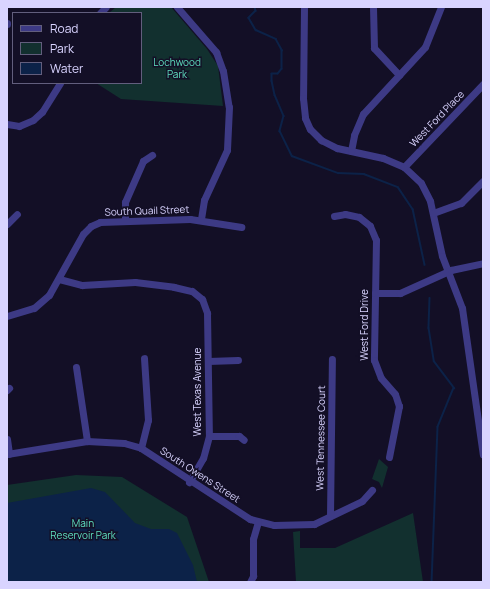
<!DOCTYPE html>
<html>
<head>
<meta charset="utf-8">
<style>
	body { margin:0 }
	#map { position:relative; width:490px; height:589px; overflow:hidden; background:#130f26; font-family:Manrope,sans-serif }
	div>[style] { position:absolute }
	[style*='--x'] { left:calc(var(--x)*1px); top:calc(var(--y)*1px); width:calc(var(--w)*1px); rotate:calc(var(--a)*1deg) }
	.green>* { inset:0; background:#12302f }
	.water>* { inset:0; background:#0c2248 }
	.stream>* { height:1.5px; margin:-0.75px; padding:0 0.75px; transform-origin:0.75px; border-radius:0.75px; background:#0c2248 }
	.minor>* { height:7px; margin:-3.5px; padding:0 3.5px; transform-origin:3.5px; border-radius:3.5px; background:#3d3a85 }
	span { translate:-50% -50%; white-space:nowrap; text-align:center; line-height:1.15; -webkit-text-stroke:3px #130f26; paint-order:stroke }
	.park-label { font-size:10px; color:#5fe0c0 }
	.street-label { font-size:10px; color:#d9d4ff }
	.frame { position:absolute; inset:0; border:8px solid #d9d4ff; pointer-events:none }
	.legend { position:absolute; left:12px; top:12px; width:130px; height:72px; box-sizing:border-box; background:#130f26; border:1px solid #625e7d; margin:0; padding:5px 7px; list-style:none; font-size:12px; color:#d9d4ff }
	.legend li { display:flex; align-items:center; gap:8px; height:20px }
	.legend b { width:20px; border:1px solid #625e7d }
</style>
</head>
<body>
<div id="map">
	<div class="green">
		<i style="clip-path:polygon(116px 7px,171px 7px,207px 49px,218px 66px,223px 106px,121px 99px,96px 83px,141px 83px,141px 13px,109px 13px)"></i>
		<i style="clip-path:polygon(379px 459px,388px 467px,382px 488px,379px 482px,372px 479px)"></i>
		<i style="clip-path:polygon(76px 475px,122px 477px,187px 517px,209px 582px,7px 582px,7px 485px)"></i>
		<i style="clip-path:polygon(413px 513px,423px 582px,296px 582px,293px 532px,300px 531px,300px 548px,335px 548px)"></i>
	</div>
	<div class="water">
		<i style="clip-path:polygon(91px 488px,105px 492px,135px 523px,151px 529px,169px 529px,177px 533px,193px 565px,197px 582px,7px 582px,7px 503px)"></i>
	</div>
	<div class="stream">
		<i style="--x:255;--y:7;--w:4;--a:76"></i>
		<i style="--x:256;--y:11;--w:10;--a:135"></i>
		<i style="--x:249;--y:18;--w:14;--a:60"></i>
		<i style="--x:256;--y:30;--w:22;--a:24"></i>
		<i style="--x:276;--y:39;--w:13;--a:61"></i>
		<i style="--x:282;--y:50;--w:19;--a:90"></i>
		<i style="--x:282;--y:69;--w:6;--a:129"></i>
		<i style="--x:278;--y:74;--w:6;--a:180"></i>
		<i style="--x:272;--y:74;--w:7;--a:90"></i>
		<i style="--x:272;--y:81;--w:14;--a:78"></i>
		<i style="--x:275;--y:95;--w:23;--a:67"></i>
		<i style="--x:284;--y:116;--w:16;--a:105"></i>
		<i style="--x:280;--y:131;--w:28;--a:64"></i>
		<i style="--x:292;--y:156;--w:49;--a:20.3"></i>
		<i style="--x:338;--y:173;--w:26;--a:2"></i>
		<i style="--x:364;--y:174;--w:36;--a:21"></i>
		<i style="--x:398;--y:187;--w:27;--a:56"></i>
		<i style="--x:413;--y:209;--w:57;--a:77.9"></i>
		<i style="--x:430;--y:298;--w:30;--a:92"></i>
		<i style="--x:429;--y:328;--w:33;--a:81"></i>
		<i style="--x:434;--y:361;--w:34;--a:53"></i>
		<i style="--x:454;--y:388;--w:42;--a:112.3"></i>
		<i style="--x:438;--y:427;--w:155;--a:92.2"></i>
	</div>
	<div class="minor">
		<i style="--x:177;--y:7;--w:60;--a:49.1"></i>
		<i style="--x:216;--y:52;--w:20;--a:70"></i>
		<i style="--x:223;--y:71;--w:36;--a:81"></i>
		<i style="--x:229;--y:107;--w:43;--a:92.7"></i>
		<i style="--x:227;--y:150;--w:55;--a:114.7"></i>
		<i style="--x:204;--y:200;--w:20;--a:99"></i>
		<i style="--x:304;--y:7;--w:91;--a:90.6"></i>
		<i style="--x:303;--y:98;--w:20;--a:84"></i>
		<i style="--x:305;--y:118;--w:12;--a:66"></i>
		<i style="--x:310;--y:129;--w:16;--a:45"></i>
		<i style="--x:321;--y:140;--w:18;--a:27"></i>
		<i style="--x:337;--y:148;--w:47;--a:12.3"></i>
		<i style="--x:383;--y:158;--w:23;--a:23"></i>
		<i style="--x:404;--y:167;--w:23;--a:43"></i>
		<i style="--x:421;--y:183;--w:20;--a:63"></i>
		<i style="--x:430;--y:201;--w:56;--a:77.7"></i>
		<i style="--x:442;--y:256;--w:56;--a:69"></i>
		<i style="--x:462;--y:308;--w:148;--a:81.9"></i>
		<i style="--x:373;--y:7;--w:41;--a:88.6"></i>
		<i style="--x:374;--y:48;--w:37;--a:47"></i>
		<i style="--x:100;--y:13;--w:8;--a:-45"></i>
		<i style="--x:7;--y:24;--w:1;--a:-90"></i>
		<i style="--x:7;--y:124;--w:12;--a:9"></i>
		<i style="--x:19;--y:126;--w:15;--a:-23"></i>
		<i style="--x:33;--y:120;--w:12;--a:-42"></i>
		<i style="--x:42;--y:112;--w:34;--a:-58"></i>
		<i style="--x:351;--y:151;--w:16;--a:-79"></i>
		<i style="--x:354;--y:135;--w:23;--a:-67"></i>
		<i style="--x:363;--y:114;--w:91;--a:-47.2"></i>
		<i style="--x:425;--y:47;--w:43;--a:-68.2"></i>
		<i style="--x:404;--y:167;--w:115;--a:-46.4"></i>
		<i style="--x:433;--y:213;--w:30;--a:-20"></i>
		<i style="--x:461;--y:203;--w:31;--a:-45"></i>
		<i style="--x:334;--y:216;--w:11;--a:-10"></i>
		<i style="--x:345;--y:214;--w:14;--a:12"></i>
		<i style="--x:359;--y:217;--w:14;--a:39"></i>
		<i style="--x:370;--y:226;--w:15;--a:67"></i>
		<i style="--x:376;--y:240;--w:120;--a:91"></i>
		<i style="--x:374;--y:360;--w:19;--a:69"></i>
		<i style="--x:381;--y:378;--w:21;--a:49"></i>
		<i style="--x:395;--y:394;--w:13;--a:72"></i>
		<i style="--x:399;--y:406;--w:52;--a:101.1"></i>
		<i style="--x:125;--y:221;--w:19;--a:-90"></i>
		<i style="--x:125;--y:202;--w:45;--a:-66.3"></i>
		<i style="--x:143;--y:161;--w:11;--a:-34"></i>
		<i style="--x:7;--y:224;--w:14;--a:-45"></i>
		<i style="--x:59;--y:279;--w:24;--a:15"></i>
		<i style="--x:82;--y:285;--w:53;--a:-3.2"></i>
		<i style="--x:135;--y:282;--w:39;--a:7"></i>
		<i style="--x:174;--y:287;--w:18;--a:13"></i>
		<i style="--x:192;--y:291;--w:13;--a:39"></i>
		<i style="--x:202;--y:299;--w:15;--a:70"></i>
		<i style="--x:207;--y:313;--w:123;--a:89.1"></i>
		<i style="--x:209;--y:436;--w:23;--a:105"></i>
		<i style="--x:203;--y:458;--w:28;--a:120"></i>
		<i style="--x:375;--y:293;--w:25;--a:0"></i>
		<i style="--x:400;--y:293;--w:56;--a:-24.3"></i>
		<i style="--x:451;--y:270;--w:33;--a:-12"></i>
		<i style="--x:7;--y:316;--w:28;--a:-17"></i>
		<i style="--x:34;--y:308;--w:20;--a:-41"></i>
		<i style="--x:49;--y:295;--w:70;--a:-60.9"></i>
		<i style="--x:83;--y:234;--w:11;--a:-45"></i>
		<i style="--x:91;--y:226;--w:10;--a:-24"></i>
		<i style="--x:100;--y:222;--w:90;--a:-1.9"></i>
		<i style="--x:190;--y:219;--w:52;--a:8.9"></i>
		<i style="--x:208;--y:361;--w:30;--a:-2"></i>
		<i style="--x:76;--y:367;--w:75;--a:81.5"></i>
		<i style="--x:7;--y:390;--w:3;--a:-45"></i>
		<i style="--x:209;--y:436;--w:30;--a:0"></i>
		<i style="--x:239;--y:436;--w:6;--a:39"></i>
		<i style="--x:7;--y:439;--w:15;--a:82"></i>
		<i style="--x:141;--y:448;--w:29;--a:-76"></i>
		<i style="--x:148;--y:420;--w:62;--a:-93.7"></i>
		<i style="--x:7;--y:454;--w:81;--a:-9.2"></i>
		<i style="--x:87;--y:441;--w:37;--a:3"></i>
		<i style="--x:124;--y:443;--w:18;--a:16"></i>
		<i style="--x:141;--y:448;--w:130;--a:33.1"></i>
		<i style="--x:250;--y:519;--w:25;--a:14"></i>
		<i style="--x:274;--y:525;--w:40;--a:-1.4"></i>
		<i style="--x:314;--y:524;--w:53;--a:-25.6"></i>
		<i style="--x:362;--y:501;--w:15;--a:-48"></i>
		<i style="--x:330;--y:516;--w:157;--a:-89.3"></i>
		<i style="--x:250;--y:582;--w:7;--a:-63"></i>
		<i style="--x:253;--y:576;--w:37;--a:-90"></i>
		<i style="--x:253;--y:539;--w:18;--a:-74"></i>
	</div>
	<div class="park-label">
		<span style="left:177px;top:68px">Lochwood<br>Park</span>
		<span style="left:83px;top:529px">Main<br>Reservoir Park</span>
	</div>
	<div class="street-label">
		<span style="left:437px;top:119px;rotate:-46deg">West Ford Place</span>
		<span style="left:147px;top:211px;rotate:-2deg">South Quail Street</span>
		<span style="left:365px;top:325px;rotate:-90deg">West Ford Drive</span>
		<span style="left:198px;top:392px;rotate:-90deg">West Texas Avenue</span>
		<span style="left:321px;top:438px;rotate:-89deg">West Tennessee Court</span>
		<span style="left:200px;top:475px;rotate:33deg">South Owens Street</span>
	</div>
	<div class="frame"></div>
	<ul class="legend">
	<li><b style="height:5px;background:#3d3a85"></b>Road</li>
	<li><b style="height:11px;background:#12302f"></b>Park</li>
	<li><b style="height:11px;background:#0c2248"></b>Water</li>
	</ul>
</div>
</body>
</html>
